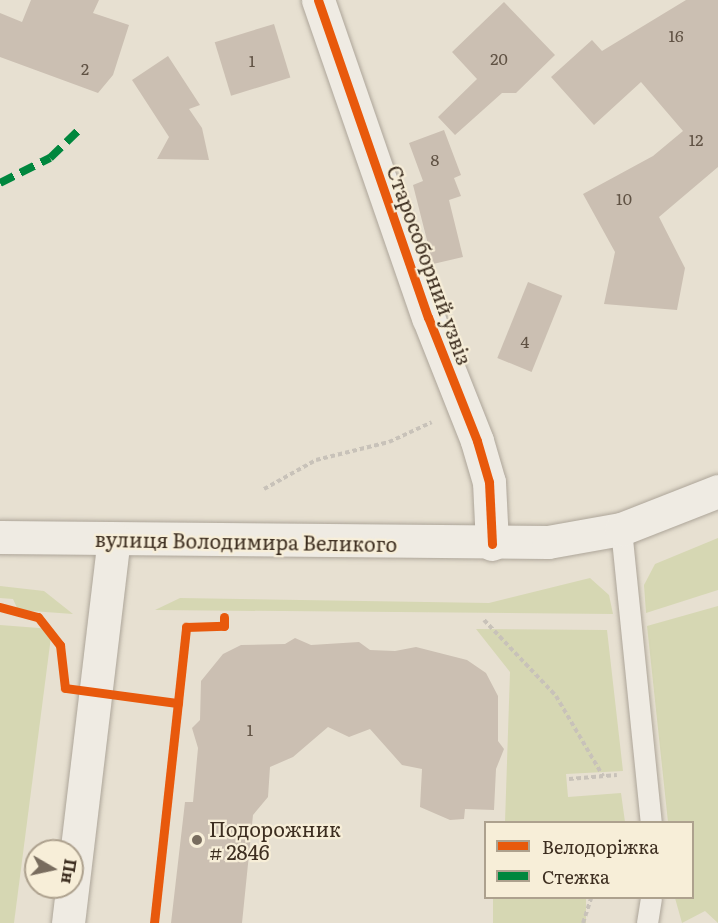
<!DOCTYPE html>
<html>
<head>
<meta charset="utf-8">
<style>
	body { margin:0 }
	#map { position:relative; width:718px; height:923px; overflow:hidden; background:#e7e0d1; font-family:Literata,serif }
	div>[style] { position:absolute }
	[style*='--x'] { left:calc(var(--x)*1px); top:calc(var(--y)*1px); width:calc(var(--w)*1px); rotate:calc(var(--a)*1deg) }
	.green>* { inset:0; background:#d6d7b3; transform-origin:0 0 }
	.building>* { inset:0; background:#cbbfb2; transform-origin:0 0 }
	.path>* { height:4px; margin-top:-2px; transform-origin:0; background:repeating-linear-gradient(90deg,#c8c2b9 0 4.5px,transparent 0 7.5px) }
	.roads { filter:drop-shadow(0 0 2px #ada599) drop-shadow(0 0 2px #ada599) }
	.lane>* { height:21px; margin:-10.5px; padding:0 10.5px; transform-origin:10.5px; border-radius:10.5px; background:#efebe3 }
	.street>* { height:33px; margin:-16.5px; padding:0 16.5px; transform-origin:16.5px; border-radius:16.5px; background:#efebe3 }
	.secondary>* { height:33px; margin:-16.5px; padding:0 16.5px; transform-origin:16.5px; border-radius:16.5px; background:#efebe3 }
	.quiet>* { height:8px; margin-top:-4px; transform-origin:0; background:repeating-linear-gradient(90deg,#00873e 0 15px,transparent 0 23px) }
	.cycleway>* { height:9px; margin:-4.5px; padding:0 4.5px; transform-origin:4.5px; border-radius:4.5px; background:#e8590c }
	.dots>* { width:16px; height:16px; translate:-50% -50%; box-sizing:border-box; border:3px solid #f7eed8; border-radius:50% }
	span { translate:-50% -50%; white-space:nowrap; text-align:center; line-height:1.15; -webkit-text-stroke:4.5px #f7eed8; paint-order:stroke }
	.number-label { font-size:16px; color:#605244 }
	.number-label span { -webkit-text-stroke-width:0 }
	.street-label { font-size:20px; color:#3d2e20 }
	.poi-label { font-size:20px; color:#3d2e20 }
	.left { translate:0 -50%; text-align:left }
	.legend { position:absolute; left:484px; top:821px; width:210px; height:78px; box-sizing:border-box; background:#f7eed8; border:2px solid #ada18e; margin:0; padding:8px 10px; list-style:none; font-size:18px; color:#3d2e20 }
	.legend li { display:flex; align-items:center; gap:12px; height:30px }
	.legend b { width:30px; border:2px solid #ada18e }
	.north { position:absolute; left:24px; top:839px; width:60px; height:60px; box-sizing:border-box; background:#f7eed8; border:2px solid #ada18e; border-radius:50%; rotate:99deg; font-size:16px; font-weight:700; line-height:24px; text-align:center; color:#3d2e20 }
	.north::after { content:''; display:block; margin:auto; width:21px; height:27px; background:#786c5e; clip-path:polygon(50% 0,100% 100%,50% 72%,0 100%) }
</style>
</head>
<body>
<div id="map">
	<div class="green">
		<i style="clip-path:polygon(718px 538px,718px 590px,646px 613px,644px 585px,655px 564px)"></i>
		<i style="clip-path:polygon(590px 578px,609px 595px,613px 614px,155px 610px,180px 598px,489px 603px)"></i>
		<i style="clip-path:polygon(0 586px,44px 591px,73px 614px,18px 610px,13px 599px,0 598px)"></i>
		<i style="clip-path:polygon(718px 606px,718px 923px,705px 911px,682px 923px,675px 898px,692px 898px,692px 822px,668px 822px,647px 626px)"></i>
		<i style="clip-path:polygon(0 625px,52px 629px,14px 923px,0 923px)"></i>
		<i style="clip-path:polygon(476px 629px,607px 630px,623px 771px,566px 774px,568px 797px,621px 793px,625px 822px,505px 822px,510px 672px)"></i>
		<i style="left:493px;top:898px;width:93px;height:25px"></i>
	</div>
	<div class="building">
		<i style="clip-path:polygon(31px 0,99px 0,93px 13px,129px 25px,113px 75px,98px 93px,0 57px,0 13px,22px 22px)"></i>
		<i style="clip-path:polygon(686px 0,718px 0,718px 167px,659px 217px,685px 268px,677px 310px,604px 304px,615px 252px,583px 194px,653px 156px,683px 131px,641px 82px,594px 125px,551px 77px,592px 40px,602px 51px)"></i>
		<i style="clip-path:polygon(504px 2px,555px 55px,516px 93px,502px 93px,455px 135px,438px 117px,477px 79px,452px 52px)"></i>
		<i style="left:274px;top:24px;width:56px;height:62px;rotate:73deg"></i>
		<i style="clip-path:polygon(168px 56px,200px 105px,189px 109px,202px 128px,209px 160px,157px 159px,169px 137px,132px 80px)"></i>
		<i style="clip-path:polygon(444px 130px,461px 175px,454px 178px,461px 196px,449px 200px,463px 257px,433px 264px,413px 185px,423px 181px,409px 143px)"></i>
		<i style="left:528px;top:282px;width:37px;height:82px;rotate:22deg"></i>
		<i style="clip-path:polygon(295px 638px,311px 645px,359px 642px,370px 650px,395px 651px,416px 647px,467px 660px,486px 673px,498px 696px,498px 741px,504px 749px,496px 769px,494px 810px,465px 809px,464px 819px,450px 820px,420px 807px,422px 769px,402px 765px,370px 729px,349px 737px,328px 727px,293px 757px,270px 767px,268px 797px,253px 815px,242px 923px,171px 923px,185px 802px,193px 802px,198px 748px,192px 728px,200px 720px,201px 681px,223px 654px,241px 645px,285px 644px)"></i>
	</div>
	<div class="path">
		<i style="--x:264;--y:489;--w:60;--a:-29.1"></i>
		<i style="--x:316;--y:460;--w:75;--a:-13.9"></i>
		<i style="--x:389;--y:442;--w:47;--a:-24.9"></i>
		<i style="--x:484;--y:620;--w:105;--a:46.5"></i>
		<i style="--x:556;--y:696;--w:93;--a:59.6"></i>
		<i style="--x:569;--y:779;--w:48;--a:-4.8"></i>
		<i style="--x:583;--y:923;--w:26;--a:-72"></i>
	</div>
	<div class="roads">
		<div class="lane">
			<i style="--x:621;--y:529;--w:295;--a:84.2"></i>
			<i style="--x:647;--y:923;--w:25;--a:-81"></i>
		</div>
		<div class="street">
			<i style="--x:318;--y:0;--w:336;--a:70.9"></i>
			<i style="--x:428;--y:317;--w:133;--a:68.4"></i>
			<i style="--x:477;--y:441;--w:43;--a:73.7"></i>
			<i style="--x:489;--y:482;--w:62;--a:87.2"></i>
		</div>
		<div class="secondary">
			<i style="--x:0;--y:537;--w:548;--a:0.52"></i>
			<i style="--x:548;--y:542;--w:74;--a:-10.1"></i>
			<i style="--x:621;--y:529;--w:104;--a:-21.4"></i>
			<i style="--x:68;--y:923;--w:387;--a:-83.2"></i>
		</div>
	</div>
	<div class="quiet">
		<i style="--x:0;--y:183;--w:56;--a:-26.6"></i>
		<i style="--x:50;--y:158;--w:45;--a:-44.1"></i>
	</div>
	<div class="cycleway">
		<i style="--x:318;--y:0;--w:336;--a:70.9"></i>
		<i style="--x:428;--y:317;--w:133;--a:68.4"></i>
		<i style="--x:477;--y:441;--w:43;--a:73.7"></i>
		<i style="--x:489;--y:482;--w:62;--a:87.2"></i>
		<i style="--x:0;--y:607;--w:39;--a:15"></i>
		<i style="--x:38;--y:617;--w:36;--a:52"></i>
		<i style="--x:60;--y:645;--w:43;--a:83.4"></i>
		<i style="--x:65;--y:688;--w:114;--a:7.6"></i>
		<i style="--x:154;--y:923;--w:298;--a:-83.8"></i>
		<i style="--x:186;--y:627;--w:38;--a:-2"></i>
		<i style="--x:224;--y:626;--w:9;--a:-90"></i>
	</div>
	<div class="dots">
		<i style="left:197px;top:840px;background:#786c5e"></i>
	</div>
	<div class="number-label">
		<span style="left:676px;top:35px">16</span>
		<span style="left:499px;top:58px">20</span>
		<span style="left:252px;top:60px">1</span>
		<span style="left:85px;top:68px">2</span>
		<span style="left:696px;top:139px">12</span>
		<span style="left:435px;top:159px">8</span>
		<span style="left:624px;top:198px">10</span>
		<span style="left:525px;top:341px">4</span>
		<span style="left:250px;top:729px">1</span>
	</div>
	<div class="street-label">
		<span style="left:430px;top:265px;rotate:70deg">Старособорний узвіз</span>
		<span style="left:246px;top:541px;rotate:1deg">вулиця Володимира Великого</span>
	</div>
	<div class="poi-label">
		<span class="left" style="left:209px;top:840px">Подорожник<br># 2846</span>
	</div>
	<ul class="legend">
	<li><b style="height:8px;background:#e8590c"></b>Велодоріжка</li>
	<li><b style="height:8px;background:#00873e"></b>Стежка</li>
	</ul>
	<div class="north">Пн</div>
</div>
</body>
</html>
